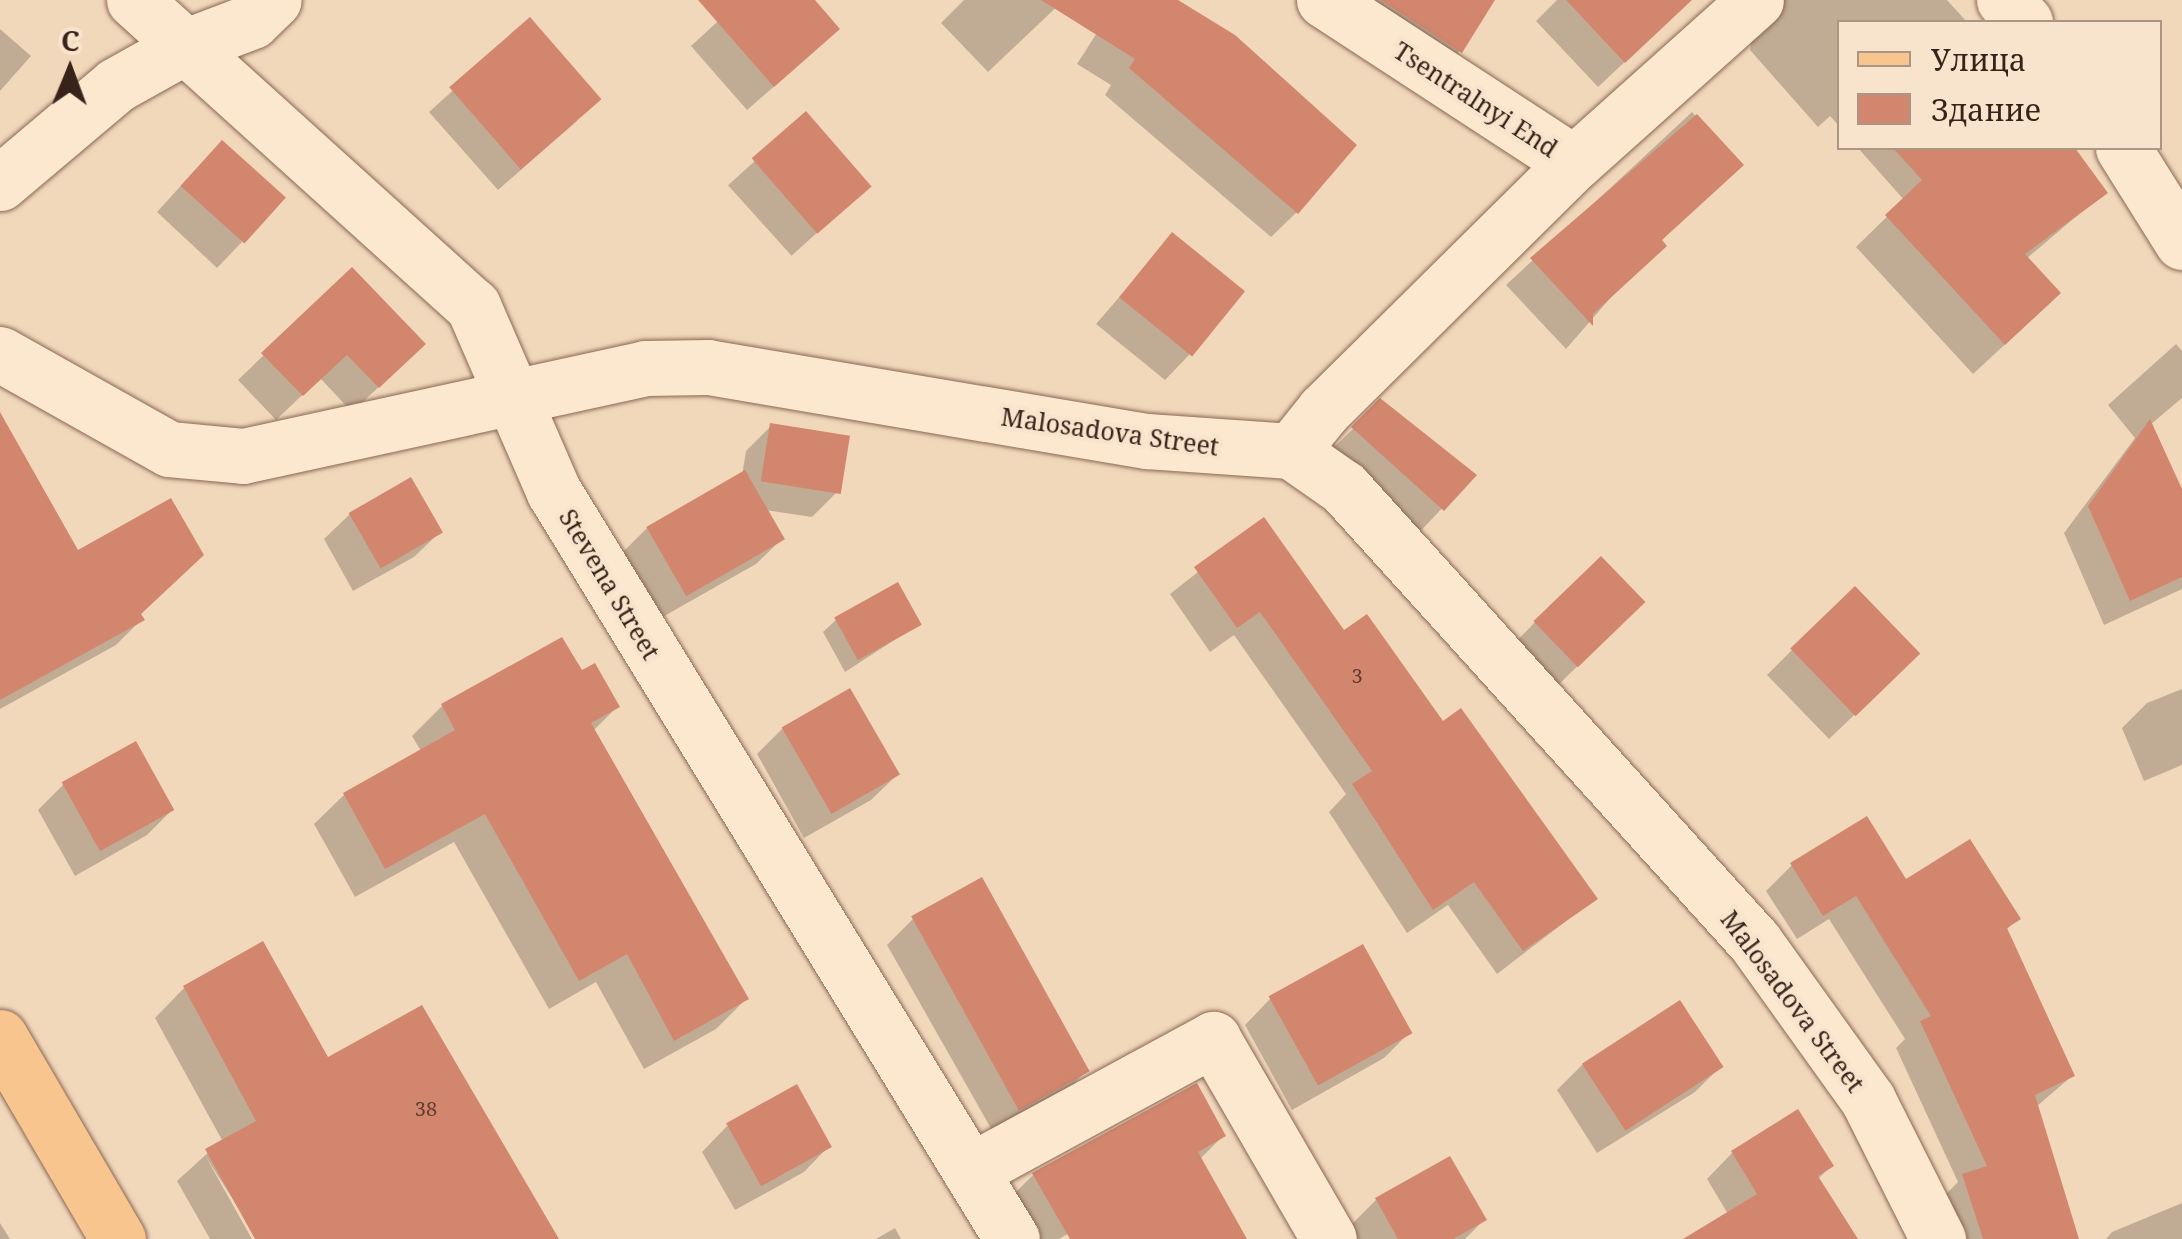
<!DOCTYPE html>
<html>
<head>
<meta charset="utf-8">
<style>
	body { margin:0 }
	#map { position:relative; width:2182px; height:1239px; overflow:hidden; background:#f1d8bb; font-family:"Noto Serif",serif }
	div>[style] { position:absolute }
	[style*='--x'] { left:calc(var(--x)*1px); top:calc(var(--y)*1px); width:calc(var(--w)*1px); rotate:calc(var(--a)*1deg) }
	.shadow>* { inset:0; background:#0003; transform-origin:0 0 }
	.building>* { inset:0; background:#d3866e; transform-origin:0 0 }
	.roads { filter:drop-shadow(0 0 2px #8a6754) drop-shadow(0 0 2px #8a6754) }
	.minor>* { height:55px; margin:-27.5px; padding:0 27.5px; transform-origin:27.5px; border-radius:27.5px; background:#fce7cf }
	.major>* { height:55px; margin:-27.5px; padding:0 27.5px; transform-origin:27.5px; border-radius:27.5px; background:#f9c58f }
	span { translate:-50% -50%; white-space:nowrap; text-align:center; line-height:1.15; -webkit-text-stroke:8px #f8e3cc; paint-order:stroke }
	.number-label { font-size:20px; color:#5f3c2f }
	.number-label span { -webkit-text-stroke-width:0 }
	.street-label { font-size:25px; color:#38231a }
	.legend { position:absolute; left:1837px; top:20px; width:325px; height:130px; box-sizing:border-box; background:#f8e3cc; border:2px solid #ab9685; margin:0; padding:12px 18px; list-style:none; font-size:30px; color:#38231a }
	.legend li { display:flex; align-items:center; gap:20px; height:50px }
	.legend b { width:50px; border:2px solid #ab9685 }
	.north { position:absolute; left:20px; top:20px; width:100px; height:100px; -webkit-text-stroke:8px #f8e3cc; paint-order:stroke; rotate:1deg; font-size:28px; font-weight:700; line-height:40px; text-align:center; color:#38231a }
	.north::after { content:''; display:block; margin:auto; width:35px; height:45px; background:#38231a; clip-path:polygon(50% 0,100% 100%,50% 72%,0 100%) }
</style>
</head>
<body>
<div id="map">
	<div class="shadow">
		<i style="clip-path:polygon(741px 0,812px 0,811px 54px,747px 110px,691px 46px)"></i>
		<i style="clip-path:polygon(964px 0,1064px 0,988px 72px,941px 23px)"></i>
		<i style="clip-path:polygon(1118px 0,1173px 0,1297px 212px,1271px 237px,1105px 95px,1111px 85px,1077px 64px)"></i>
		<i style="clip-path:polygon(1317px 0,1490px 0,1460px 51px,1435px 77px)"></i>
		<i style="clip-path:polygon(1557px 0,1691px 0,1598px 87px,1536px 21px)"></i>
		<i style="clip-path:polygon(1776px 0,1947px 0,1967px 22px,1840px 22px,1840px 127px,1830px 116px,1818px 127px,1750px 50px,1754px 22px)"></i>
		<i style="clip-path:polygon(530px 21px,577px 121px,498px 190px,429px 112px)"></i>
		<i style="clip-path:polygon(0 29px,31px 56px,0 91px)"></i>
		<i style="clip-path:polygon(1692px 112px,1741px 165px,1660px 241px,1566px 349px,1506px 285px)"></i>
		<i style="left:806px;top:115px;width:95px;height:105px;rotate:48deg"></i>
		<i style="clip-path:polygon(1858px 148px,2072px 148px,2105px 192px,2026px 259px,2027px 324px,1973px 374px,1856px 247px,1904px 200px)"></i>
		<i style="clip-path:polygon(196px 169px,242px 242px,217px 268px,157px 212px)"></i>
		<i style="clip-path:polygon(1172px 236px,1190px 354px,1165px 380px,1096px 324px)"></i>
		<i style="clip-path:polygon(352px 270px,398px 369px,352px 412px,320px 378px,276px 420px,238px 380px)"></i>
		<i style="clip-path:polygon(2176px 344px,2182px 351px,2182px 398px,2150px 425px,2182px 495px,2182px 589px,2104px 625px,2064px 533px,2135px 438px,2108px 405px)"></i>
		<i style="clip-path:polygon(1381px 402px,1473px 475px,1417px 535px,1327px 454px)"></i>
		<i style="clip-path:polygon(771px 426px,838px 491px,812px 517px,765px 510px,782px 539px,756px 564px,659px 619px,622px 553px,647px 528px,742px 475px,746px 451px)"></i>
		<i style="clip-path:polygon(0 470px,142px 619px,116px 645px,0 709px)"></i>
		<i style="clip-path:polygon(350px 514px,440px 532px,414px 557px,353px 591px,324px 539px)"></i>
		<i style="clip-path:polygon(1264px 520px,1344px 633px,1442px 725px,1595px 899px,1497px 974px,1448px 905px,1407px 933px,1329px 812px,1346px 794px,1234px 635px,1210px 652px,1170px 594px)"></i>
		<i style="clip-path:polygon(1643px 602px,1551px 692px,1510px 648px,1535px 622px)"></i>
		<i style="clip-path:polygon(836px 620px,919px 624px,845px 672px,823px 632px)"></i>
		<i style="clip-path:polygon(561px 640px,581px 674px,617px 707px,593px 731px,746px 999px,716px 1029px,644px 1069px,596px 982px,549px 1009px,454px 842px,355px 897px,314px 824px,344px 795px,421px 751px,412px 736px,442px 706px)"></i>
		<i style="clip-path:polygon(1792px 650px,1891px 680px,1829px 739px,1767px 675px)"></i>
		<i style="clip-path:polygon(2182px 689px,2182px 765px,2144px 781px,2122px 728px,2147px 703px)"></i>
		<i style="clip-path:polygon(782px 729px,897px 775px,871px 800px,804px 838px,757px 754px)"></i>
		<i style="clip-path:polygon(64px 784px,172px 810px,147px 835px,75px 876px,38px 810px)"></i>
		<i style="clip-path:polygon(1792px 865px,1905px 882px,2018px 919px,2006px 930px,2072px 1076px,2036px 1107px,2077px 1239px,1950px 1239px,1938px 1202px,1958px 1182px,1896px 1048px,1905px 1039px,1829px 919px,1797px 939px,1766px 891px)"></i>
		<i style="clip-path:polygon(913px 919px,1088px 1069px,1063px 1095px,993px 1132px,887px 945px)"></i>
		<i style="clip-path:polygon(262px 945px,327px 1061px,556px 1239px,258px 1239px,206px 1157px,252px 1239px,210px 1239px,177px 1181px,222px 1140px,155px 1018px,184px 988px)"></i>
		<i style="clip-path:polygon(1362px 947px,1410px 1032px,1384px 1058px,1292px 1110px,1245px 1025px,1270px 999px)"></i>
		<i style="clip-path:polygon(1582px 1065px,1720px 1067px,1695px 1092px,1597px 1153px,1557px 1090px)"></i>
		<i style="clip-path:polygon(1797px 1112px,1831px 1166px,1817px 1180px,1855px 1239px,1743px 1239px,1707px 1179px,1732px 1153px)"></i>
		<i style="clip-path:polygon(727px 1126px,829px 1146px,804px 1172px,735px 1210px,702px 1152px)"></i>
		<i style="clip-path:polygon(1223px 1136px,1199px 1160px,1244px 1239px,1093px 1239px,1085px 1224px,1059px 1239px,1030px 1239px,1008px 1200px,1033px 1175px)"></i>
		<i style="clip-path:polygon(1376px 1200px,1484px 1220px,1465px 1239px,1358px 1239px,1351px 1225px)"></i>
		<i style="clip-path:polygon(2182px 1203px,2182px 1239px,2106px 1239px,2112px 1232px)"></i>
		<i style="clip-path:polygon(0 1223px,10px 1239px,0 1239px)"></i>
		<i style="clip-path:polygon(895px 1228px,901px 1239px,876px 1239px)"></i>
	</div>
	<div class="building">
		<i style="clip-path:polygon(698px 0,815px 0,840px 29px,774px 87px)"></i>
		<i style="clip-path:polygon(1041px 0,1178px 0,1235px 35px,1357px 145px,1298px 214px,1129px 68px,1135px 59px)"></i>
		<i style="clip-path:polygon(1381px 0,1495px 0,1462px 53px)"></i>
		<i style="clip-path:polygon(1566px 0,1692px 0,1625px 63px)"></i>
		<i style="left:530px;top:17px;width:109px;height:107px;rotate:49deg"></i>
		<i style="left:806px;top:111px;width:100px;height:72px;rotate:49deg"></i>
		<i style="clip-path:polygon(1697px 114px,1744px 165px,1662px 240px,1667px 246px,1593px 314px,1593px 326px,1530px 258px)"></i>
		<i style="left:222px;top:140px;width:86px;height:62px;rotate:42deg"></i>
		<i style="clip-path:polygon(1893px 148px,2075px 148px,2108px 193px,2025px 254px,2061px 293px,2005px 345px,1885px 215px,1922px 180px)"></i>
		<i style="left:1172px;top:232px;width:94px;height:84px;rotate:39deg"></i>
		<i style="clip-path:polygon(352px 267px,426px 344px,379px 388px,347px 355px,303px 396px,261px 353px)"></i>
		<i style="clip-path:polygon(1380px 398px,1477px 475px,1444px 511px,1351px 427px)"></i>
		<i style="clip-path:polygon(0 412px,78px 550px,171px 498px,204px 555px,141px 614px,145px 620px,0 700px)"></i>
		<i style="clip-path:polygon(2150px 419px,2182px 489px,2182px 577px,2130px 601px,2088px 506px)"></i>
		<i style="left:770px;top:423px;width:81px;height:59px;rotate:9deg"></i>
		<i style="left:745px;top:470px;width:80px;height:114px;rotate:60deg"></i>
		<i style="left:411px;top:477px;width:64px;height:72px;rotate:60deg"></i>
		<i style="clip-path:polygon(1264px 517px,1344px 630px,1367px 614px,1443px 721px,1461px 708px,1598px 899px,1523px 951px,1474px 882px,1433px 910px,1352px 784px,1372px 771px,1260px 612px,1237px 628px,1194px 567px)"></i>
		<i style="left:1601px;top:556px;width:64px;height:94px;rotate:46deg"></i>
		<i style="left:898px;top:582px;width:49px;height:73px;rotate:61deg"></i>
		<i style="left:1855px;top:586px;width:94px;height:90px;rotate:46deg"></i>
		<i style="clip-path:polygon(562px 637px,582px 670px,595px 663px,620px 707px,591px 723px,749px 999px,674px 1041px,627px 954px,579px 981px,485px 814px,385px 869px,343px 793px,455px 730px,441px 704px)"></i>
		<i style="left:850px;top:688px;width:100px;height:79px;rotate:60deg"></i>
		<i style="left:136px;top:741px;width:79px;height:85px;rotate:61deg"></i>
		<i style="clip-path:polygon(1867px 816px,1906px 879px,1970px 839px,2021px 919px,2007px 928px,2075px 1076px,2035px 1095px,2079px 1239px,1983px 1239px,1962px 1174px,1987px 1166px,1920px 1021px,1931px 1016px,1856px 896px,1823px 916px,1790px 863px)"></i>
		<i style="left:982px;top:877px;width:222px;height:81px;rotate:61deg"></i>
		<i style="clip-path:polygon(263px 941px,328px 1057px,422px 1005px,559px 1239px,255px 1239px,205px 1149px,256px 1121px,183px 986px)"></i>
		<i style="left:1363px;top:944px;width:102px;height:108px;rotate:61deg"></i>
		<i style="left:1680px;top:1000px;width:80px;height:117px;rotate:57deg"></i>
		<i style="clip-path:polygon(1197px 1083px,1226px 1136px,1198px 1152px,1247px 1239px,1070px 1239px,1032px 1173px)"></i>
		<i style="left:797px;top:1084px;width:72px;height:81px;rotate:61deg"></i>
		<i style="clip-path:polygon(1798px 1109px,1834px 1166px,1818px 1176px,1858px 1239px,1683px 1239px,1757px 1194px,1731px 1151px)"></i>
		<i style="clip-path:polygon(1450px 1156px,1487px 1220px,1453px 1239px,1398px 1239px,1375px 1198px)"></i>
	</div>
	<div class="roads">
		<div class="minor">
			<i style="--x:134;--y:0;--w:457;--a:42.1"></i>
			<i style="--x:473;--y:306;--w:203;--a:66.5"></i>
			<i style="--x:554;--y:492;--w:876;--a:58.49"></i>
			<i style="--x:1324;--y:0;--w:298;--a:33.1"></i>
			<i style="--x:1574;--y:163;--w:244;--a:-41.8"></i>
			<i style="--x:2004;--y:0;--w:30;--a:46"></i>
			<i style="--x:2123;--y:148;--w:111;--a:57.9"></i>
			<i style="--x:0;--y:183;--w:152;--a:-40.2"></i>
			<i style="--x:116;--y:85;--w:78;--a:-29.2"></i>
			<i style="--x:184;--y:47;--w:73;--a:-20.9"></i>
			<i style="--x:252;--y:21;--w:30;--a:-44"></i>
			<i style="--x:0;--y:354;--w:194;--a:29.3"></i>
			<i style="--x:169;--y:449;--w:74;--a:5.4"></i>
			<i style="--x:243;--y:456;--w:412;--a:-12.3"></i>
			<i style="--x:645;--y:368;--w:63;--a:-0.9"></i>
			<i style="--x:708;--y:367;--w:445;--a:9.6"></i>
			<i style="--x:1147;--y:441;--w:144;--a:4"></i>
			<i style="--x:1291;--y:451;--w:65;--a:34.9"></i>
			<i style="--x:1344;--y:488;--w:612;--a:47.85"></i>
			<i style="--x:1755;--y:942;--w:194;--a:54.4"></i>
			<i style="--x:1868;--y:1100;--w:156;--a:63.3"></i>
			<i style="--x:1291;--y:451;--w:53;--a:-51.2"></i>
			<i style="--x:1324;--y:410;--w:351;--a:-44.7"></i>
			<i style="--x:970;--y:1171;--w:277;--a:-28.5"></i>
			<i style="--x:1213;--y:1039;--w:231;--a:59.9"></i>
		</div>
		<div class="major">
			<i style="--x:0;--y:1037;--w:234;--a:59.7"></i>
		</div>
	</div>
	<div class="number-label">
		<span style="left:1357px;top:675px">3</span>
		<span style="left:426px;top:1108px">38</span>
	</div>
	<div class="street-label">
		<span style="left:1476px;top:99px;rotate:33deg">Tsentralnyi End</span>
		<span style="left:1110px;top:431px;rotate:8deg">Malosadova Street</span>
		<span style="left:610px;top:584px;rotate:59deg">Stevena Street</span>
		<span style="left:1793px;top:1001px;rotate:53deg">Malosadova Street</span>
	</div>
	<ul class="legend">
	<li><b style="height:12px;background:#f9c58f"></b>Улица</li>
	<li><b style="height:28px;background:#d3866e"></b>Здание</li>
	</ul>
	<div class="north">С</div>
</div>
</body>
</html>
